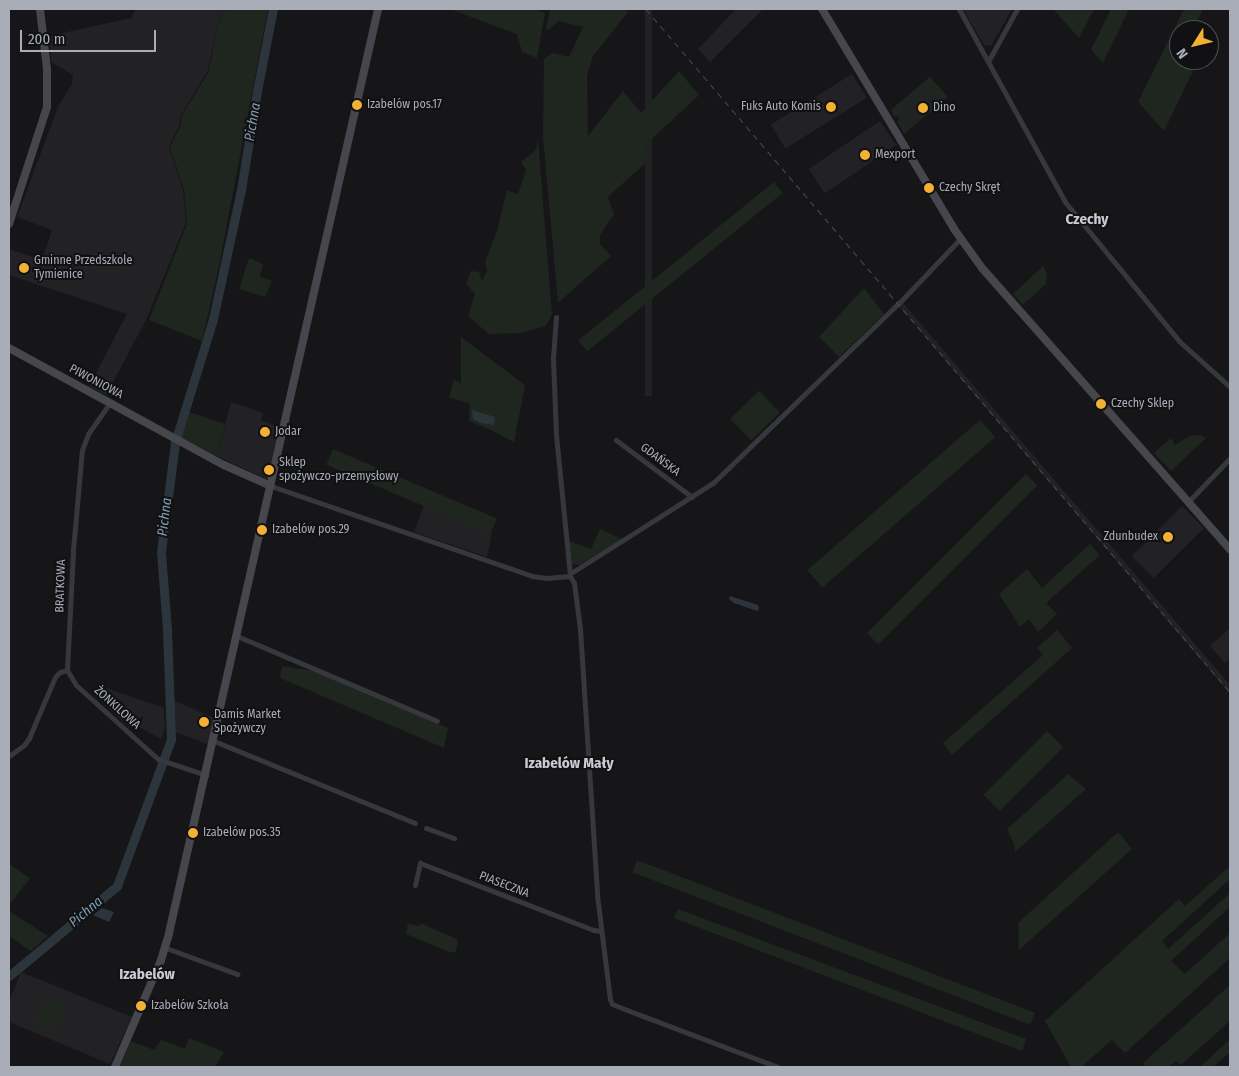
<!DOCTYPE html>
<html>
<head>
<meta charset="utf-8">
<style>
	body { margin:0 }
	#map { position:relative; width:1239px; height:1076px; overflow:hidden; background:#161618; font-family:"Fira Sans Condensed",sans-serif }
	div>[style] { position:absolute }
	[style*='--x'] { left:calc(var(--x)*1px); top:calc(var(--y)*1px); width:calc(var(--w)*1px); rotate:calc(var(--a)*1deg) }
	.built>* { inset:0; background:#222225; transform-origin:0 0 }
	.green>* { inset:0; background:#1e261f; transform-origin:0 0 }
	.water>* { inset:0; background:#2c353c }
	.river>* { height:9px; margin:-4.5px; padding:0 4.5px; transform-origin:4.5px; border-radius:4.5px; background:#2c353c }
	.street>* { height:5px; margin:-2.5px; padding:0 2.5px; transform-origin:2.5px; border-radius:2.5px; background:#37383d }
	.secondary>* { height:8px; margin:-4px; padding:0 4px; transform-origin:4px; border-radius:4px; background:#45474d }
	.rail>* { height:1px; margin-top:-0.5px; transform-origin:0; background:repeating-linear-gradient(90deg,#4a4c52 0 6px,transparent 0 11px) }
	.dots>* { width:14px; height:14px; translate:-50% -50%; box-sizing:border-box; border:2px solid #111113; border-radius:50% }
	span { translate:-50% -50%; white-space:nowrap; text-align:center; line-height:1.15; -webkit-text-stroke:4px #111113; paint-order:stroke }
	.poi-label { font-size:12px; color:#a8adb8 }
	.left { translate:0 -50%; text-align:left }
	.right { translate:-100% -50%; text-align:right }
	.street-label { font-size:12px; color:#a8adb8 }
	.water-label { font-size:14px; color:#7f9bb3; font-style:italic }
	.quarter-label { font-size:15px; color:#c9ccd4; font-weight:700 }
	.frame { position:absolute; inset:0; border:10px solid #a8adb8; pointer-events:none }
	.north { position:absolute; left:1169px; top:20px; width:50px; height:50px; box-sizing:border-box; background:#111113; border:1px solid #4d4f55; border-radius:50%; rotate:234deg; font-size:14px; font-weight:700; line-height:20px; text-align:center; color:#a8adb8 }
	.north::after { content:''; display:block; margin:auto; width:18px; height:22px; background:#f2b134; clip-path:polygon(50% 0,100% 100%,50% 72%,0 100%) }
	.scale { position:absolute; left:20px; top:30px; width:136px; height:22px; box-sizing:border-box; border:2px solid #a8adb8; border-top:0; padding-left:6px; font-size:15px; line-height:18px; white-space:nowrap; color:#a8adb8; -webkit-text-stroke:4px #111113; paint-order:stroke }
</style>
</head>
<body>
<div id="map">
	<div class="built">
		<i style="clip-path:polygon(136px 9px,225px 9px,217px 28px,208px 70px,180px 117px,180px 124px,169px 147px,183px 189px,186px 223px,146px 320px,106px 395px,89px 386px,127px 314px,9px 275px,9px 249px,42px 260px,52px 230px,17px 217px,58px 107px,72px 84px,73px 75px,51px 62px,49px 36px,131px 18px)"></i>
		<i style="left:645px;top:9px;width:7px;height:387px"></i>
		<i style="clip-path:polygon(736px 9px,763px 9px,710px 62px,698px 49px)"></i>
		<i style="clip-path:polygon(963px 9px,1012px 9px,991px 46px,984px 45px)"></i>
		<i style="left:852px;top:74px;width:28px;height:96px;rotate:58deg"></i>
		<i style="left:930px;top:77px;width:26px;height:50px;rotate:50deg"></i>
		<i style="left:880px;top:121px;width:29px;height:86px;rotate:56deg"></i>
		<i style="clip-path:polygon(903px 303px,1230px 685px,1230px 694px,899px 306px)"></i>
		<i style="clip-path:polygon(231px 402px,263px 413px,261px 420px,279px 427px,269px 478px,266px 479px,217px 456px)"></i>
		<i style="clip-path:polygon(424px 505px,492px 533px,487px 557px,414px 532px)"></i>
		<i style="left:1182px;top:506px;width:31px;height:71px;rotate:45deg"></i>
		<i style="clip-path:polygon(1230px 628px,1230px 658px,1225px 663px,1210px 646px)"></i>
		<i style="clip-path:polygon(103px 687px,164px 708px,165px 729px,161px 739px,137px 726px,130px 728px,102px 702px)"></i>
		<i style="clip-path:polygon(171px 699px,214px 718px,208px 744px,172px 731px)"></i>
		<i style="clip-path:polygon(21px 972px,132px 1017px,110px 1064px,9px 1022px,9px 1001px)"></i>
	</div>
	<div class="green">
		<i style="clip-path:polygon(225px 9px,268px 9px,219px 266px,202px 341px,149px 320px,187px 224px,184px 189px,170px 147px,181px 125px,181px 117px,209px 71px,217px 28px)"></i>
		<i style="clip-path:polygon(450px 9px,534px 9px,545px 13px,537px 58px,522px 52px,517px 34px)"></i>
		<i style="clip-path:polygon(550px 9px,625px 9px,628px 12px,593px 56px,587px 76px,588px 136px,623px 91px,641px 113px,679px 71px,699px 95px,644px 146px,650px 159px,608px 197px,614px 214px,600px 235px,600px 244px,611px 256px,558px 303px,543px 137px,544px 59px,552px 53px,569px 57px,583px 27px,559px 21px,548px 30px,546px 29px)"></i>
		<i style="clip-path:polygon(1053px 9px,1094px 9px,1079px 38px)"></i>
		<i style="clip-path:polygon(1111px 9px,1129px 9px,1103px 63px,1091px 50px)"></i>
		<i style="clip-path:polygon(1184px 9px,1203px 9px,1193px 30px,1179px 30px,1178px 61px,1193px 71px,1164px 131px,1138px 102px)"></i>
		<i style="clip-path:polygon(930px 77px,948px 97px,904px 134px,897px 121px,900px 119px,909px 128px,938px 101px,931px 90px,925px 89px,911px 102px,908px 100px,901px 106px,901px 111px,896px 116px,894px 117px,891px 110px)"></i>
		<i style="clip-path:polygon(538px 139px,552px 314px,546px 326px,520px 333px,489px 334px,468px 316px,475px 294px,466px 283px,471px 271px,479px 272px,482px 281px,487px 271px,485px 262px,497px 231px,507px 190px,518px 194px,526px 170px,521px 162px,536px 150px)"></i>
		<i style="left:774px;top:182px;width:14px;height:252px;rotate:51deg"></i>
		<i style="clip-path:polygon(249px 258px,263px 264px,260px 277px,272px 281px,265px 297px,239px 289px)"></i>
		<i style="clip-path:polygon(1043px 266px,1047px 273px,1046px 284px,1023px 305px,1013px 294px)"></i>
		<i style="clip-path:polygon(864px 288px,884px 314px,839px 357px,819px 337px)"></i>
		<i style="clip-path:polygon(461px 337px,525px 385px,514px 442px,491px 430px,469px 421px,470px 404px,449px 397px,454px 380px,461px 383px)"></i>
		<i style="left:759px;top:391px;width:30px;height:40px;rotate:46deg"></i>
		<i style="clip-path:polygon(187px 411px,225px 424px,217px 456px,180px 437px)"></i>
		<i style="left:980px;top:420px;width:23px;height:229px;rotate:49deg"></i>
		<i style="clip-path:polygon(1201px 435px,1206px 438px,1171px 471px,1154px 453px,1171px 438px,1175px 445px,1190px 436px)"></i>
		<i style="left:333px;top:449px;width:178px;height:17px;rotate:23deg"></i>
		<i style="left:1026px;top:474px;width:16px;height:225px;rotate:45deg"></i>
		<i style="clip-path:polygon(600px 529px,622px 539px,579px 565px,572px 564px,569px 541px,591px 549px)"></i>
		<i style="clip-path:polygon(1090px 544px,1100px 555px,1046px 603px,1057px 614px,1038px 632px,1029px 619px,1020px 627px,999px 594px,1027px 569px,1042px 588px)"></i>
		<i style="clip-path:polygon(1057px 630px,1072px 648px,952px 755px,943px 743px,1043px 655px,1037px 648px)"></i>
		<i style="clip-path:polygon(282px 666px,314px 671px,448px 728px,444px 748px,280px 678px)"></i>
		<i style="left:1047px;top:731px;width:23px;height:90px;rotate:45deg"></i>
		<i style="clip-path:polygon(1068px 774px,1086px 789px,1015px 852px,1014px 844px,1007px 829px)"></i>
		<i style="clip-path:polygon(1118px 832px,1132px 849px,1019px 950px,1018px 923px)"></i>
		<i style="left:637px;top:860px;width:426px;height:13px;rotate:21deg"></i>
		<i style="clip-path:polygon(9px 864px,30px 878px,9px 905px)"></i>
		<i style="clip-path:polygon(1230px 866px,1230px 879px,1162px 941px,1168px 949px,1230px 893px,1230px 907px,1171px 961px,1185px 974px,1230px 933px,1230px 958px,1125px 1053px,1112px 1040px,1081px 1067px,1071px 1067px,1045px 1021px,1179px 899px,1185px 906px)"></i>
		<i style="clip-path:polygon(678px 909px,1026px 1039px,1022px 1051px,674px 918px)"></i>
		<i style="clip-path:polygon(9px 911px,48px 936px,31px 951px,9px 936px)"></i>
		<i style="clip-path:polygon(408px 923px,417px 926px,423px 924px,458px 940px,456px 951px,452px 953px,406px 934px)"></i>
		<i style="clip-path:polygon(1230px 985px,1230px 1021px,1181px 1065px,1176px 1061px,1168px 1067px,1146px 1067px,1143px 1063px)"></i>
		<i style="left:45px;top:997px;width:22px;height:30px;rotate:24deg"></i>
		<i style="clip-path:polygon(189px 1038px,224px 1052px,215px 1067px,120px 1067px,131px 1041px,154px 1050px,161px 1040px,185px 1049px)"></i>
		<i style="clip-path:polygon(1230px 1039px,1230px 1052px,1213px 1067px,1200px 1067px)"></i>
	</div>
	<div class="water">
		<i style="clip-path:polygon(472px 410px,495px 417px,494px 425px,480px 423px,473px 419px)"></i>
		<i style="clip-path:polygon(730px 596px,758px 605px,759px 609px,757px 611px,734px 603px,729px 599px)"></i>
		<i style="clip-path:polygon(102px 908px,114px 912px,109px 922px,93px 915px)"></i>
	</div>
	<div class="river">
		<i style="--x:9;--y:976;--w:141;--a:-39.8"></i>
		<i style="--x:117;--y:886;--w:157;--a:-69.8"></i>
		<i style="--x:171;--y:739;--w:109;--a:-92.1"></i>
		<i style="--x:167;--y:630;--w:78;--a:-94.4"></i>
		<i style="--x:161;--y:552;--w:111;--a:-82.7"></i>
		<i style="--x:175;--y:442;--w:129;--a:-72.8"></i>
		<i style="--x:213;--y:319;--w:132;--a:-77.8"></i>
		<i style="--x:241;--y:190;--w:100;--a:-80.8"></i>
		<i style="--x:257;--y:91;--w:84;--a:-79"></i>
	</div>
	<div class="street">
		<i style="--x:959;--y:9;--w:220;--a:61.2"></i>
		<i style="--x:1065;--y:202;--w:180;--a:50.6"></i>
		<i style="--x:1179;--y:341;--w:69;--a:42"></i>
		<i style="--x:989;--y:60;--w:58;--a:-61.2"></i>
		<i style="--x:556;--y:317;--w:41;--a:94.2"></i>
		<i style="--x:553;--y:358;--w:77;--a:87.8"></i>
		<i style="--x:556;--y:435;--w:142;--a:84.3"></i>
		<i style="--x:570;--y:576;--w:8;--a:60"></i>
		<i style="--x:574;--y:583;--w:46;--a:82.6"></i>
		<i style="--x:580;--y:629;--w:267;--a:86.3"></i>
		<i style="--x:597;--y:895;--w:105;--a:82.9"></i>
		<i style="--x:610;--y:999;--w:5;--a:68"></i>
		<i style="--x:612;--y:1004;--w:16;--a:22"></i>
		<i style="--x:627;--y:1010;--w:161;--a:20.7"></i>
		<i style="--x:616;--y:440;--w:95;--a:36.9"></i>
		<i style="--x:271;--y:486;--w:276;--a:19"></i>
		<i style="--x:532;--y:576;--w:14;--a:8"></i>
		<i style="--x:546;--y:578;--w:24;--a:-5"></i>
		<i style="--x:1188;--y:502;--w:61;--a:-46.3"></i>
		<i style="--x:571;--y:573;--w:168;--a:-32.4"></i>
		<i style="--x:713;--y:483;--w:260;--a:-44.1"></i>
		<i style="--x:900;--y:302;--w:87;--a:-46.4"></i>
		<i style="--x:237;--y:636;--w:217;--a:23"></i>
		<i style="--x:67;--y:670;--w:17;--a:59"></i>
		<i style="--x:76;--y:685;--w:110;--a:42.1"></i>
		<i style="--x:158;--y:759;--w:51;--a:18.4"></i>
		<i style="--x:214;--y:741;--w:217;--a:22.2"></i>
		<i style="--x:9;--y:756;--w:19;--a:-36"></i>
		<i style="--x:24;--y:745;--w:9;--a:-54"></i>
		<i style="--x:29;--y:738;--w:66;--a:-66.9"></i>
		<i style="--x:55;--y:677;--w:7;--a:-45"></i>
		<i style="--x:60;--y:672;--w:7;--a:-16"></i>
		<i style="--x:67;--y:670;--w:120;--a:-87.1"></i>
		<i style="--x:73;--y:550;--w:100;--a:-84.9"></i>
		<i style="--x:82;--y:450;--w:17;--a:-69"></i>
		<i style="--x:88;--y:434;--w:38;--a:-55"></i>
		<i style="--x:426;--y:828;--w:30;--a:20"></i>
		<i style="--x:415;--y:885;--w:23;--a:-77"></i>
		<i style="--x:420;--y:863;--w:186;--a:21.1"></i>
		<i style="--x:594;--y:930;--w:7;--a:8"></i>
		<i style="--x:166;--y:948;--w:76;--a:20.1"></i>
	</div>
	<div class="secondary">
		<i style="--x:822;--y:9;--w:257;--a:59"></i>
		<i style="--x:954;--y:229;--w:48;--a:54.3"></i>
		<i style="--x:982;--y:268;--w:375;--a:48.6"></i>
		<i style="--x:9;--y:224;--w:123;--a:-72"></i>
		<i style="--x:47;--y:107;--w:38;--a:-90"></i>
		<i style="--x:47;--y:69;--w:60;--a:-96.7"></i>
		<i style="--x:9;--y:348;--w:245;--a:28.6"></i>
		<i style="--x:224;--y:465;--w:51;--a:24.1"></i>
		<i style="--x:115;--y:1067;--w:116;--a:-66.7"></i>
		<i style="--x:161;--y:960;--w:28;--a:-73"></i>
		<i style="--x:169;--y:933;--w:947;--a:-77.25"></i>
	</div>
	<div class="rail">
		<i style="--x:646;--y:9;--w:899;--a:49.47"></i>
	</div>
	<div class="dots">
		<i style="left:357px;top:105px;background:#f2b134"></i>
		<i style="left:831px;top:107px;background:#f2b134"></i>
		<i style="left:923px;top:108px;background:#f2b134"></i>
		<i style="left:865px;top:155px;background:#f2b134"></i>
		<i style="left:929px;top:188px;background:#f2b134"></i>
		<i style="left:24px;top:268px;background:#f2b134"></i>
		<i style="left:1101px;top:404px;background:#f2b134"></i>
		<i style="left:265px;top:432px;background:#f2b134"></i>
		<i style="left:269px;top:470px;background:#f2b134"></i>
		<i style="left:262px;top:530px;background:#f2b134"></i>
		<i style="left:1168px;top:537px;background:#f2b134"></i>
		<i style="left:204px;top:722px;background:#f2b134"></i>
		<i style="left:193px;top:833px;background:#f2b134"></i>
		<i style="left:141px;top:1006px;background:#f2b134"></i>
	</div>
	<div class="poi-label">
		<span class="left" style="left:367px;top:105px">Izabelów pos.17</span>
		<span class="right" style="left:821px;top:107px">Fuks Auto Komis</span>
		<span class="left" style="left:933px;top:108px">Dino</span>
		<span class="left" style="left:875px;top:155px">Mexport</span>
		<span class="left" style="left:939px;top:188px">Czechy Skręt</span>
		<span class="left" style="left:34px;top:268px">Gminne Przedszkole<br>Tymienice</span>
		<span class="left" style="left:1111px;top:404px">Czechy Sklep</span>
		<span class="left" style="left:275px;top:432px">Jodar</span>
		<span class="left" style="left:279px;top:470px">Sklep<br>spożywczo-przemysłowy</span>
		<span class="left" style="left:272px;top:530px">Izabelów pos.29</span>
		<span class="right" style="left:1158px;top:537px">Zdunbudex</span>
		<span class="left" style="left:214px;top:722px">Damis Market<br>Spożywczy</span>
		<span class="left" style="left:203px;top:833px">Izabelów pos.35</span>
		<span class="left" style="left:151px;top:1006px">Izabelów Szkoła</span>
	</div>
	<div class="street-label">
		<span style="left:96px;top:382px;rotate:28deg">PIWONIOWA</span>
		<span style="left:660px;top:460px;rotate:37deg">GDAŃSKA</span>
		<span style="left:61px;top:586px;rotate:-88deg">BRATKOWA</span>
		<span style="left:117px;top:708px;rotate:42deg">ŻONKILOWA</span>
		<span style="left:504px;top:885px;rotate:21deg">PIASECZNA</span>
	</div>
	<div class="water-label">
		<span style="left:253px;top:122px;rotate:-80deg">Pichna</span>
		<span style="left:165px;top:517px;rotate:-83deg">Pichna</span>
		<span style="left:86px;top:912px;rotate:-40deg">Pichna</span>
	</div>
	<div class="quarter-label">
		<span style="left:1087px;top:220px">Czechy</span>
		<span style="left:569px;top:764px">Izabelów Mały</span>
		<span style="left:147px;top:975px">Izabelów</span>
	</div>
	<div class="frame"></div>
	<div class="north">N</div>
	<div class="scale">200 m</div>
</div>
</body>
</html>
